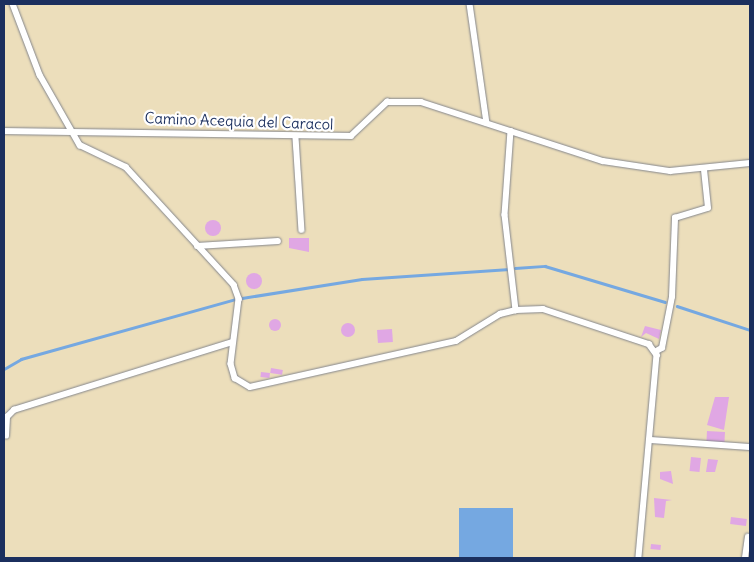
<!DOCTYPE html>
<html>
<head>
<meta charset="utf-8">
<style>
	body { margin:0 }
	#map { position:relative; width:754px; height:562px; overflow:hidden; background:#ecdebb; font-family:Delius,sans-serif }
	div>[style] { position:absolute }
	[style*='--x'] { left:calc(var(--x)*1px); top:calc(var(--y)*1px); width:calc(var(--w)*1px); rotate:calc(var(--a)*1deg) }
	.water>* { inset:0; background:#75a8e1; transform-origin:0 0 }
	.stream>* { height:2.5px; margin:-1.25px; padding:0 1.25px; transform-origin:1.25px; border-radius:1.25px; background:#75a8e1 }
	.building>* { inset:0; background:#e0a7e4; transform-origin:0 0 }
	.round { border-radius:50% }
	.roads { filter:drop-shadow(0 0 1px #84868c) drop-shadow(0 0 1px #84868c) }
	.street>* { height:5.5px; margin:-2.75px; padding:0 2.75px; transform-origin:2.75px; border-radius:2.75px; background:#fff }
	span { translate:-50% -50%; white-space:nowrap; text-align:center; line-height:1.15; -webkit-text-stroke:4.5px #fff; paint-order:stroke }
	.street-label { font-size:15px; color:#1b2f5e }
	.frame { position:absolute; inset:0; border:5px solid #1b2f5e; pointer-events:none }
</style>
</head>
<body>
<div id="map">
	<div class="water">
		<i style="left:459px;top:508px;width:54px;height:50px"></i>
	</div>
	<div class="stream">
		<i style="--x:515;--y:268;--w:30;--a:-4"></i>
		<i style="--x:545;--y:266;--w:125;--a:16.7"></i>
		<i style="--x:242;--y:298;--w:121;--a:-9"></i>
		<i style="--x:362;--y:279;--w:148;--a:-3.9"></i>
		<i style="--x:677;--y:306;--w:77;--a:18.2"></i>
		<i style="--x:4;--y:369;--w:20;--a:-30"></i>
		<i style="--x:21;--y:359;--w:223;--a:-15.6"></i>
	</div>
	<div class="building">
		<i class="round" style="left:205px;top:220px;width:16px;height:16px"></i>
		<i style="clip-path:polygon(289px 238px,309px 238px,309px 252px,289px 248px)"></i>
		<i class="round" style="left:246px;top:273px;width:16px;height:16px"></i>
		<i class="round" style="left:269px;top:319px;width:12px;height:12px"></i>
		<i class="round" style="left:341px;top:323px;width:14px;height:14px"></i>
		<i style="clip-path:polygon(645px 326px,661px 330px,659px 339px,646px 333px,641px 337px)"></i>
		<i style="left:392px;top:329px;width:13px;height:15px;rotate:86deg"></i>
		<i style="left:271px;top:368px;width:12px;height:5px;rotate:9deg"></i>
		<i style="left:261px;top:372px;width:9px;height:5px;rotate:6deg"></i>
		<i style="clip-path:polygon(715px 397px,729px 397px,724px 430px,707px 425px)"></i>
		<i style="left:707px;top:431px;width:18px;height:11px;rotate:3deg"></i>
		<i style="left:691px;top:457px;width:10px;height:14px;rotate:6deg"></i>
		<i style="clip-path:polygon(708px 459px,718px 460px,715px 472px,706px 472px)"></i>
		<i style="clip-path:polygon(671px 471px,673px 484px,660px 479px,660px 472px)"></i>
		<i style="clip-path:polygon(654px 498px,672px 500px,666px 501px,664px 518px,655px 517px)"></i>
		<i style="left:731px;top:517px;width:16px;height:7px;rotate:7deg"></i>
		<i style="left:651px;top:544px;width:10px;height:5px;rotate:6deg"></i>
	</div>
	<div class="roads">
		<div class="street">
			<i style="--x:13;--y:4;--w:76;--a:69.2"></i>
			<i style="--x:40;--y:75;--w:81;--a:60.3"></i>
			<i style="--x:80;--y:145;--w:51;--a:25.6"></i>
			<i style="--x:126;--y:167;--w:160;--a:47.5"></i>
			<i style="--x:234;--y:285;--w:15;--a:70"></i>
			<i style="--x:239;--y:299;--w:65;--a:97"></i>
			<i style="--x:231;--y:364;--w:15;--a:74"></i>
			<i style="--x:235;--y:378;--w:17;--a:31"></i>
			<i style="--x:250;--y:387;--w:211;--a:-12.6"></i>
			<i style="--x:456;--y:341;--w:52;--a:-31.5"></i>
			<i style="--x:500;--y:314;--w:16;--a:-14"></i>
			<i style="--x:516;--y:310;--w:27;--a:-2"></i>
			<i style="--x:543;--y:309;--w:112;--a:18.3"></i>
			<i style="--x:649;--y:344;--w:14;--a:54"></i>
			<i style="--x:657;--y:355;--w:204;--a:95.1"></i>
			<i style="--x:470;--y:4;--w:120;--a:81.9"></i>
			<i style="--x:4;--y:131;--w:347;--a:0.8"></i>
			<i style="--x:351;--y:136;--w:50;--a:-43.4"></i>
			<i style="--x:387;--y:102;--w:34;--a:0"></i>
			<i style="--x:421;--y:102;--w:191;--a:18"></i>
			<i style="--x:603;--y:161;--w:68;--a:8.5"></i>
			<i style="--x:670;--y:171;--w:80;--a:-5.7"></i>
			<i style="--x:511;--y:131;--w:84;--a:94.1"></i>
			<i style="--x:505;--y:215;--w:96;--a:83.4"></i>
			<i style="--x:296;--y:138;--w:92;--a:86.3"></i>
			<i style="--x:197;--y:246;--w:81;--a:-3.5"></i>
			<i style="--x:655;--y:352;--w:8;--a:-30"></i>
			<i style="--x:662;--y:348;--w:52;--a:-78.9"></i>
			<i style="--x:672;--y:297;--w:79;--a:-87.8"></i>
			<i style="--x:675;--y:218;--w:34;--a:-17"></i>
			<i style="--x:708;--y:208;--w:38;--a:-96"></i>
			<i style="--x:6;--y:436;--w:19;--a:-87"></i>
			<i style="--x:7;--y:417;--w:10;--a:-45"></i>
			<i style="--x:14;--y:410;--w:228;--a:-17.3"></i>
			<i style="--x:650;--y:440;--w:100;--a:4"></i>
			<i style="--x:745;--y:558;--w:21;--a:-82"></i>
		</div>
	</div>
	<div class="street-label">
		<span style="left:239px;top:121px;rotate:2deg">Camino Acequia del Caracol</span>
	</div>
	<div class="frame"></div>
</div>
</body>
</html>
